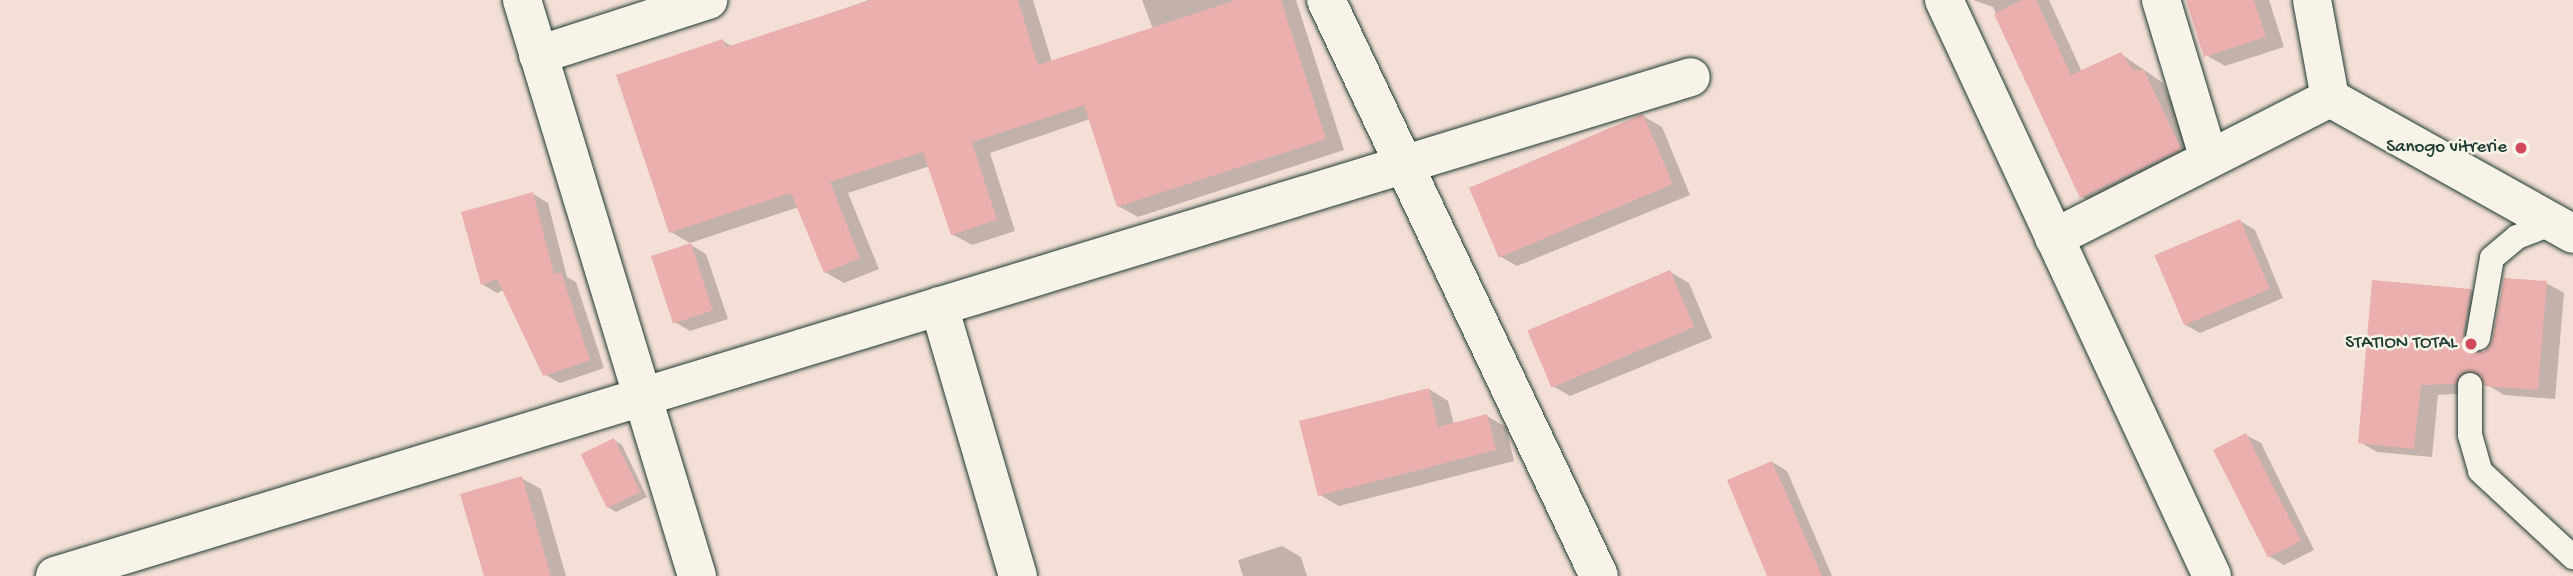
<!DOCTYPE html>
<html>
<head>
<meta charset="utf-8">
<style>
	body { margin:0 }
	#map { position:relative; width:2573px; height:576px; overflow:hidden; background:#f3dfd6; font-family:"Gochi Hand",sans-serif }
	div>[style] { position:absolute }
	[style*='--x'] { left:calc(var(--x)*1px); top:calc(var(--y)*1px); width:calc(var(--w)*1px); rotate:calc(var(--a)*1deg) }
	.shadow>* { inset:0; background:#0003 }
	.building>* { inset:0; background:#ebb0ad; transform-origin:0 0 }
	.roads { filter:drop-shadow(0 0 2px #1f3d34) drop-shadow(0 0 2px #1f3d34) }
	.service>* { height:24px; margin:-12px; padding:0 12px; transform-origin:12px; border-radius:12px; background:#f7f3e8 }
	.minor>* { height:38px; margin:-19px; padding:0 19px; transform-origin:19px; border-radius:19px; background:#f7f3e8 }
	.dots>* { width:19px; height:19px; translate:-50% -50%; box-sizing:border-box; border:4px solid #f7f3e8; border-radius:50% }
	span { translate:-50% -50%; white-space:nowrap; text-align:center; line-height:1.15; -webkit-text-stroke:5px #f7f3e8; paint-order:stroke }
	.poi-label { font-size:19px; color:#1f3d34 }
	.right { translate:-100% -50%; text-align:right }
</style>
</head>
<body>
<div id="map">
	<div class="shadow">
		<i style="clip-path:polygon(869px 0,1033px 0,1052px 62px,1153px 29px,1142px 0,1296px 0,1344px 150px,1138px 217px,1118px 206px,1090px 119px,990px 153px,1015px 231px,972px 245px,952px 234px,930px 166px,848px 193px,879px 269px,844px 283px,825px 272px,799px 207px,690px 243px,671px 232px,723px 41px,733px 47px)"></i>
		<i style="clip-path:polygon(1973px 0,2049px 0,2082px 72px,2121px 54px,2163px 83px,2199px 160px,2101px 208px,2082px 197px,1993px 7px)"></i>
		<i style="clip-path:polygon(2188px 0,2269px 0,2284px 47px,2225px 66px,2206px 55px)"></i>
		<i style="clip-path:polygon(1643px 116px,1662px 127px,1690px 195px,1517px 266px,1498px 255px)"></i>
		<i style="clip-path:polygon(533px 194px,548px 203px,567px 277px,576px 282px,604px 368px,560px 383px,544px 374px,504px 290px,497px 293px,482px 284px)"></i>
		<i style="clip-path:polygon(2240px 221px,2255px 230px,2283px 298px,2200px 333px,2184px 324px)"></i>
		<i style="clip-path:polygon(691px 245px,706px 254px,728px 319px,690px 331px,675px 322px)"></i>
		<i style="clip-path:polygon(1670px 272px,1689px 283px,1712px 338px,1570px 396px,1551px 385px)"></i>
		<i style="clip-path:polygon(2374px 282px,2471px 291px,2488px 301px,2480px 347px,2483px 355px,2546px 283px,2564px 293px,2555px 399px,2504px 395px,2481px 381px,2473px 393px,2438px 395px,2432px 457px,2377px 452px,2360px 442px)"></i>
		<i style="clip-path:polygon(1429px 389px,1448px 401px,1454px 425px,1487px 416px,1506px 427px,1514px 461px,1339px 506px,1320px 495px)"></i>
		<i style="clip-path:polygon(2246px 435px,2261px 443px,2314px 550px,2284px 565px,2269px 556px)"></i>
		<i style="clip-path:polygon(614px 440px,622px 445px,647px 497px,616px 512px,608px 507px)"></i>
		<i style="clip-path:polygon(1772px 462px,1787px 471px,1832px 576px,1769px 576px)"></i>
		<i style="clip-path:polygon(521px 478px,541px 489px,566px 576px,486px 576px)"></i>
		<i style="clip-path:polygon(1282px 546px,1301px 557px,1307px 576px,1243px 576px,1238px 560px)"></i>
	</div>
	<div class="building">
		<i style="clip-path:polygon(871px 0,1018px 0,1038px 65px,1236px 0,1281px 0,1326px 139px,1117px 207px,1084px 105px,972px 142px,997px 220px,951px 235px,923px 152px,830px 182px,860px 258px,824px 273px,791px 193px,669px 233px,616px 75px,723px 39px,726px 47px)"></i>
		<i style="clip-path:polygon(2022px 0,2036px 0,2071px 75px,2121px 52px,2133px 70px,2144px 70px,2181px 149px,2080px 198px,1994px 14px)"></i>
		<i style="clip-path:polygon(2186px 0,2254px 0,2266px 37px,2204px 57px)"></i>
		<i style="left:1643px;top:114px;width:76px;height:189px;rotate:67deg"></i>
		<i style="clip-path:polygon(533px 192px,554px 274px,561px 272px,590px 360px,543px 376px,497px 279px,481px 285px,461px 212px)"></i>
		<i style="left:2240px;top:219px;width:76px;height:93px;rotate:67deg"></i>
		<i style="left:691px;top:243px;width:71px;height:42px;rotate:72deg"></i>
		<i style="left:1670px;top:270px;width:62px;height:155px;rotate:67deg"></i>
		<i style="clip-path:polygon(2504px 278px,2547px 281px,2538px 390px,2485px 386px,2478px 373px,2463px 372px,2455px 384px,2421px 385px,2414px 449px,2358px 443px,2372px 280px,2471px 289px,2463px 336px,2468px 349px,2476px 353px,2484px 352px,2492px 341px)"></i>
		<i style="clip-path:polygon(1429px 388px,1438px 427px,1487px 414px,1496px 450px,1318px 496px,1299px 421px)"></i>
		<i style="left:2246px;top:433px;width:121px;height:37px;rotate:63deg"></i>
		<i style="left:614px;top:438px;width:60px;height:37px;rotate:64deg"></i>
		<i style="clip-path:polygon(1772px 461px,1822px 576px,1767px 576px,1727px 480px)"></i>
		<i style="clip-path:polygon(522px 476px,551px 576px,484px 576px,460px 494px)"></i>
	</div>
	<div class="roads">
		<div class="service">
			<i style="--x:2478;--y:338;--w:81;--a:-80.1"></i>
			<i style="--x:2492;--y:258;--w:33;--a:-40"></i>
			<i style="--x:2517;--y:237;--w:40;--a:-21"></i>
			<i style="--x:2470;--y:385;--w:50;--a:90"></i>
			<i style="--x:2470;--y:435;--w:37;--a:74"></i>
			<i style="--x:2480;--y:471;--w:127;--a:42.8"></i>
		</div>
		<div class="minor">
			<i style="--x:522;--y:0;--w:602;--a:73.1"></i>
			<i style="--x:1326;--y:0;--w:637;--a:64.64"></i>
			<i style="--x:1944;--y:0;--w:635;--a:65.05"></i>
			<i style="--x:2161;--y:0;--w:166;--a:73.2"></i>
			<i style="--x:2312;--y:0;--w:100;--a:79.6"></i>
			<i style="--x:2330;--y:98;--w:278;--a:29.2"></i>
			<i style="--x:538;--y:55;--w:179;--a:-17.9"></i>
			<i style="--x:2054;--y:238;--w:309;--a:-26.9"></i>
			<i style="--x:939;--y:306;--w:281;--a:73.7"></i>
			<i style="--x:55;--y:576;--w:1710;--a:-16.96"></i>
		</div>
	</div>
	<div class="dots">
		<i style="left:2521px;top:148px;background:#d1495b"></i>
		<i style="left:2471px;top:344px;background:#d1495b"></i>
	</div>
	<div class="poi-label">
		<span class="right" style="left:2507px;top:148px">Sanogo vitrerie</span>
		<span class="right" style="left:2457px;top:344px">STATION TOTAL</span>
	</div>
</div>
</body>
</html>
